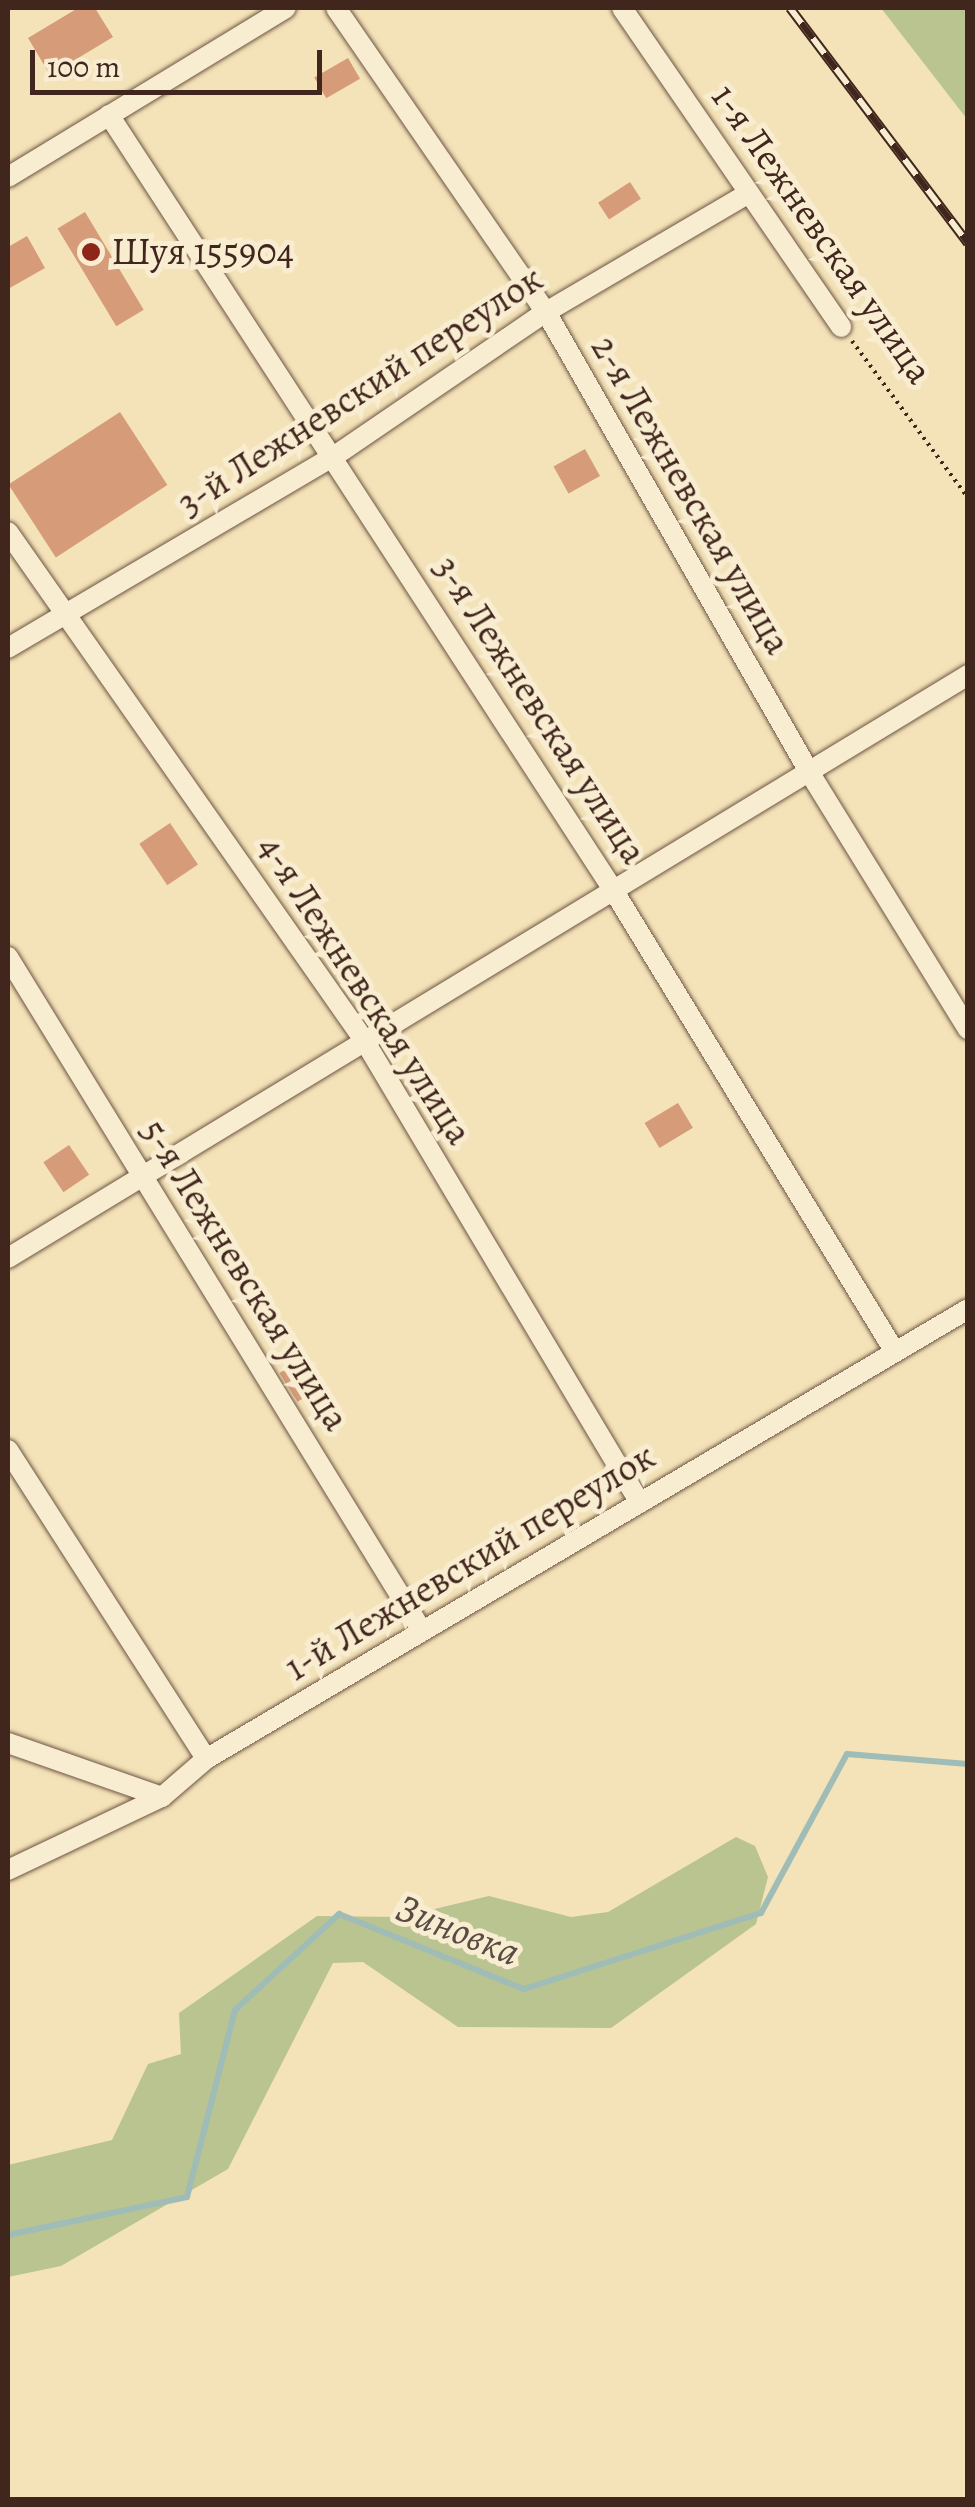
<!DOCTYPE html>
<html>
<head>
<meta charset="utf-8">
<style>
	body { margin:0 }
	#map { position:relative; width:975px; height:2507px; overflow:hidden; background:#f4e3b8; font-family:Alegreya,serif }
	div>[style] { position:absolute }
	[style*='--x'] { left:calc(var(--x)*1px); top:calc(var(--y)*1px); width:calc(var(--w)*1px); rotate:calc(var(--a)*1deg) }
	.green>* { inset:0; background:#b9c490 }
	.stream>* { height:6px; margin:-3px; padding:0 3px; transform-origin:3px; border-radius:3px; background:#9fbcb7 }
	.building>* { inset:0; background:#d69b78; transform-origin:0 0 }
	.path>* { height:4px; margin-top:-2px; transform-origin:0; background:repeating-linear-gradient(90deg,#41261d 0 2.5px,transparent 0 7.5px) }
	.roads { filter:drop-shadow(0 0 2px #6e5544) drop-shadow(0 0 2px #6e5544) }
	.street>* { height:20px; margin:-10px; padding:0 10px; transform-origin:10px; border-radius:10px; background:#f8edd1 }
	.rail>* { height:10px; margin-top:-5px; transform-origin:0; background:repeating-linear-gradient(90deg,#f8edd1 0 19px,#41261d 0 38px); box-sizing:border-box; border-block:2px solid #41261d }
	.dots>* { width:28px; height:28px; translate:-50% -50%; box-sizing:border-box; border:5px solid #f8edd1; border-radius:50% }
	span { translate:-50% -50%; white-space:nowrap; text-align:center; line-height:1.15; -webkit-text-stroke:10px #f8edd1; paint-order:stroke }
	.street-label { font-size:38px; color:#41261d }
	.poi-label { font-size:38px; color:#41261d }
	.left { translate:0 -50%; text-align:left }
	.water-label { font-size:40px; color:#584c44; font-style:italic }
	.frame { position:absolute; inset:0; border:10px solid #41261d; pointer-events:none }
	.scale { position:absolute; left:30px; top:50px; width:292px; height:45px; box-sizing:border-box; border:5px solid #41261d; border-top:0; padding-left:12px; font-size:30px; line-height:35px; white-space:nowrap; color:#41261d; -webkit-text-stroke:8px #f8edd1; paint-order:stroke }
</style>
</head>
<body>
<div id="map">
	<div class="green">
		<i style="clip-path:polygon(881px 8px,967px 8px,967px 119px)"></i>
		<i style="clip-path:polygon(736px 1837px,755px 1846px,768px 1877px,756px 1924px,611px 2028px,458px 2027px,363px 1962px,333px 1963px,228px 2169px,61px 2266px,8px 2277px,8px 2165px,112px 2140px,148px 2064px,181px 2054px,179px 2013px,317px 1916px,401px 1917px,489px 1896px,571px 1917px,608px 1912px)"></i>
	</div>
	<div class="stream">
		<i style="--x:8;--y:2235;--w:183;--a:-12"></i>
		<i style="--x:187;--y:2197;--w:193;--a:-75.6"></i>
		<i style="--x:235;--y:2010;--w:142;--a:-42.7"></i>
		<i style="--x:339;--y:1914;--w:200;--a:22.1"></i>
		<i style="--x:524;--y:1989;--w:249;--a:-17.8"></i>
		<i style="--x:761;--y:1913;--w:181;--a:-61.6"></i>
		<i style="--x:847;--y:1754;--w:121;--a:4.7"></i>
	</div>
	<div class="building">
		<i style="clip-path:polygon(78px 8px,95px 8px,113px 37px,50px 75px,28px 38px)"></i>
		<i style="left:348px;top:58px;width:24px;height:39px;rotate:60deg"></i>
		<i style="left:630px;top:182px;width:20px;height:38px;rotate:57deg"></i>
		<i style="left:85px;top:212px;width:114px;height:32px;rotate:59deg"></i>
		<i style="clip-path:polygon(27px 236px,45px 268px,8px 289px,8px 247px)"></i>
		<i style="left:120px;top:412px;width:87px;height:133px;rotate:57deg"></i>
		<i style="left:585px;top:449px;width:31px;height:36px;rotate:61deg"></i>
		<i style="left:170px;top:823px;width:50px;height:37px;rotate:56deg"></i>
		<i style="left:678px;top:1103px;width:29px;height:39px;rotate:59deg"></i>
		<i style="left:69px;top:1145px;width:36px;height:31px;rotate:56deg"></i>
		<i style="left:305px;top:1357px;width:34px;height:30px;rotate:58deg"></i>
	</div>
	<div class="path">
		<i style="--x:852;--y:341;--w:195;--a:53.5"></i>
	</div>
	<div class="roads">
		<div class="street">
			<i style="--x:336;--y:8;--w:369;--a:55.4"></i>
			<i style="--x:546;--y:312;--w:533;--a:60.22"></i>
			<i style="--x:811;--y:775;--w:299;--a:58.3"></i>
			<i style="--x:622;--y:8;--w:387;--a:55.5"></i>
			<i style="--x:109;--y:115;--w:922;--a:56.95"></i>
			<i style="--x:612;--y:888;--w:543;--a:58.62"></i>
			<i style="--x:8;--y:177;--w:325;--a:-31.3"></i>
			<i style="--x:8;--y:532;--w:620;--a:54.98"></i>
			<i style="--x:364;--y:1040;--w:539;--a:59.2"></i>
			<i style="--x:8;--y:648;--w:381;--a:-30.5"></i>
			<i style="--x:336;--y:455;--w:254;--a:-34.3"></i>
			<i style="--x:546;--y:312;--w:235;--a:-30.4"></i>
			<i style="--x:8;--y:957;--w:791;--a:58.44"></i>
			<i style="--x:8;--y:1258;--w:1123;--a:-31.27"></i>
			<i style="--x:8;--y:1450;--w:367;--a:57.3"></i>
			<i style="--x:8;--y:1743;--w:163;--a:19.3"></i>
			<i style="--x:8;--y:1870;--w:170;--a:-25.4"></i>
			<i style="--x:162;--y:1797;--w:58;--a:-40.8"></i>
			<i style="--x:206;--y:1759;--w:885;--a:-30.56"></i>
		</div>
	</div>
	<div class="rail">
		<i style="--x:790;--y:8;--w:295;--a:52.9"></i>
	</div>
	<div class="dots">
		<i style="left:91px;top:252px;background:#8f2418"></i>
	</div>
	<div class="street-label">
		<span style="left:822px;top:234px;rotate:55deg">1-я Лежневская улица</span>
		<span style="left:360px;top:391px;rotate:-33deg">3-й Лежневский переулок</span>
		<span style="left:691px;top:495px;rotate:60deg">2-я Лежневская улица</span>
		<span style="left:540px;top:710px;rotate:57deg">3-я Лежневская улица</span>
		<span style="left:365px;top:990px;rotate:57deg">4-я Лежневская улица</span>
		<span style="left:245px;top:1275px;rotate:58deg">5-я Лежневская улица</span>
		<span style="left:470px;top:1562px;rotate:-31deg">1-й Лежневский переулок</span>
	</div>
	<div class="poi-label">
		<span class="left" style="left:111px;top:252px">Шуя 155904</span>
	</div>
	<div class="water-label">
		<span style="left:458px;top:1930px;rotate:22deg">Зиновка</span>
	</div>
	<div class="frame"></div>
	<div class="scale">100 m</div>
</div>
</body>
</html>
